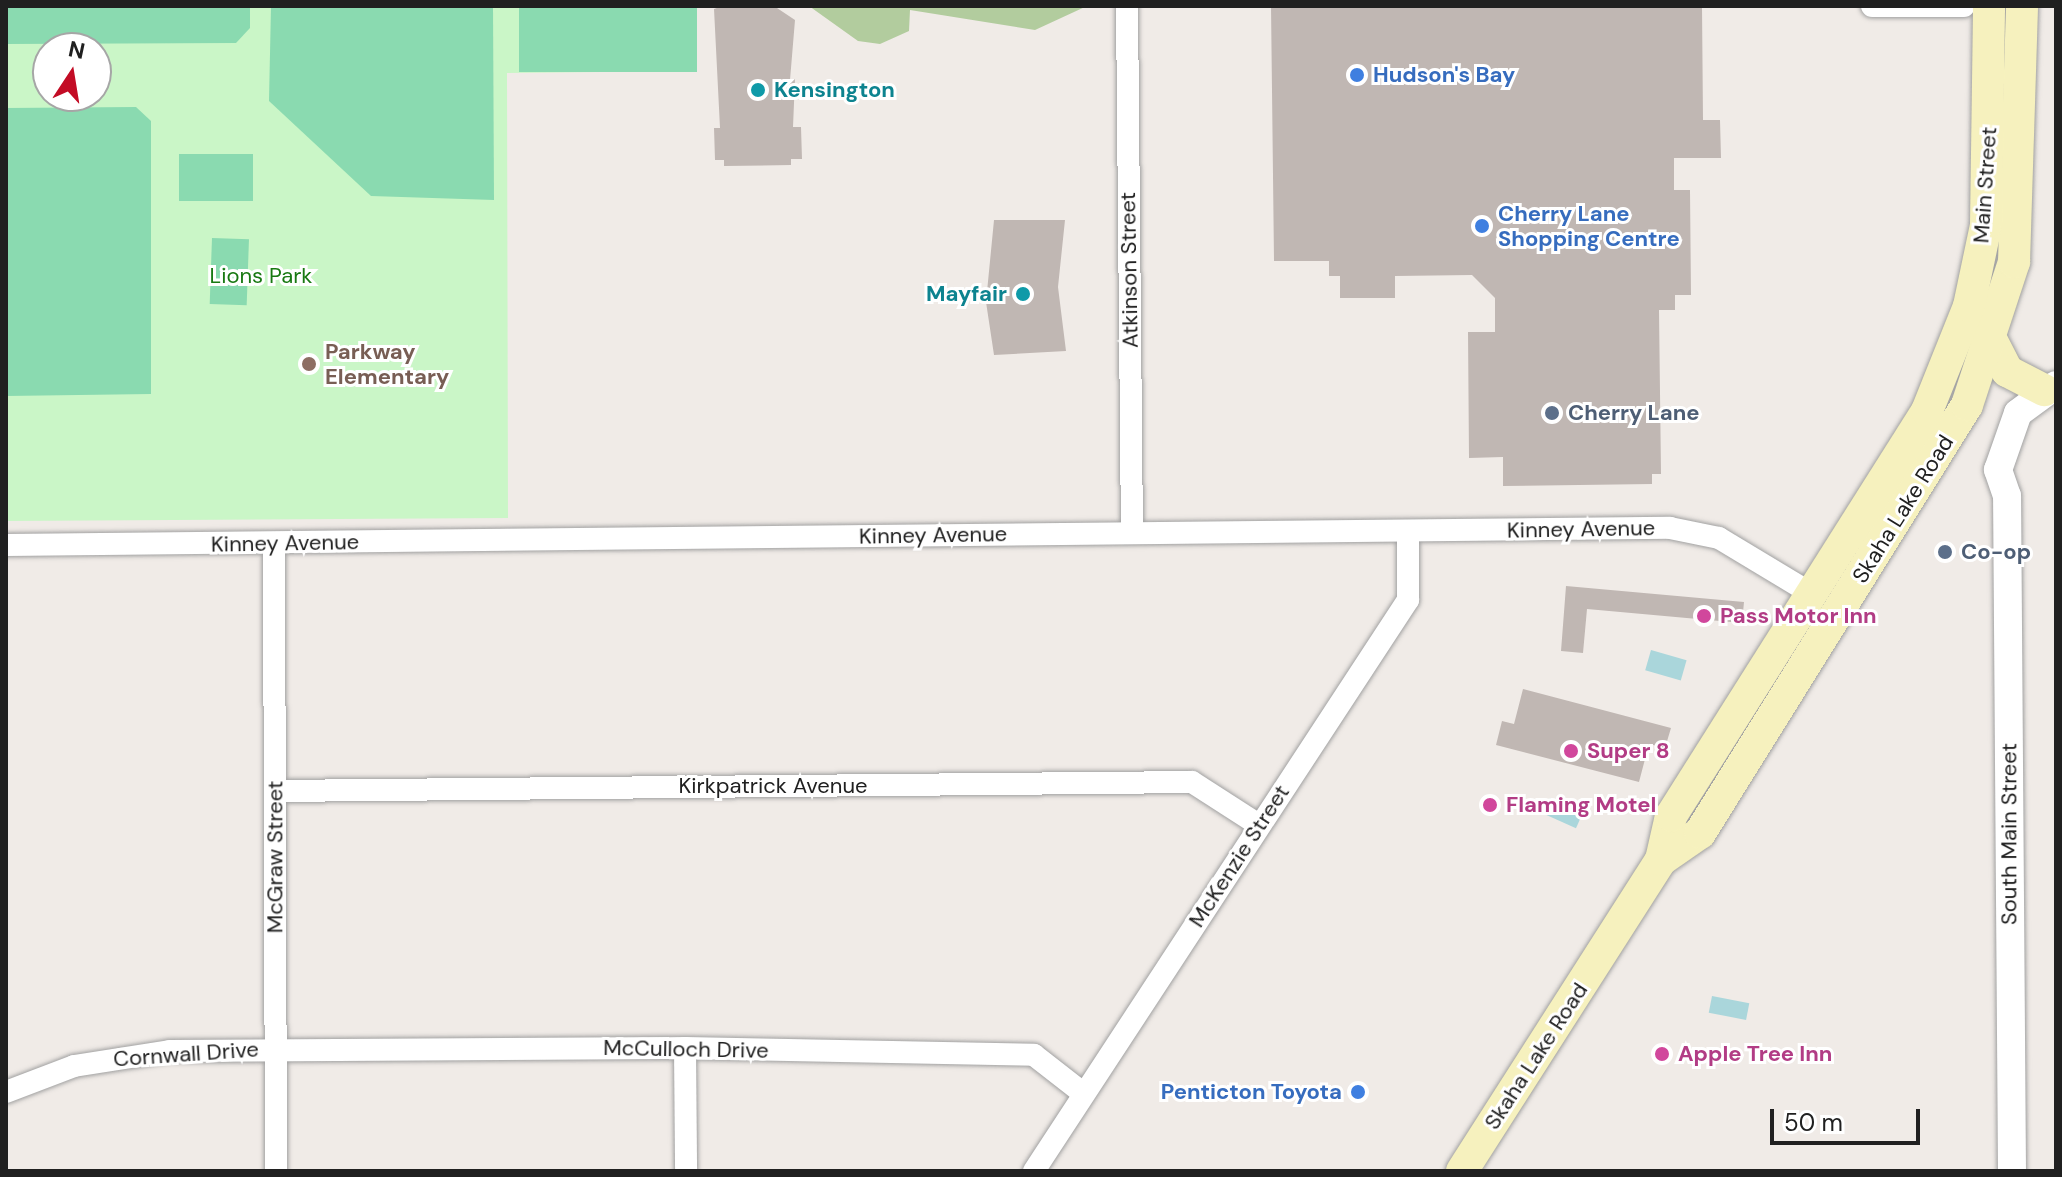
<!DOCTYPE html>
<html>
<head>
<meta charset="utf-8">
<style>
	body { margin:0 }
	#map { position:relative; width:2062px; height:1177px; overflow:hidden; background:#f0ebe7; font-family:"DM Sans",sans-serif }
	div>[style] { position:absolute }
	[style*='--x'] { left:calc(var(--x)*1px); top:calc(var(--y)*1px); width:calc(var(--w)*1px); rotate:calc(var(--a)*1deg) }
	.forest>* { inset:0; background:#b2cc9e }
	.park>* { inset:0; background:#caf6c7 }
	.pitch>* { inset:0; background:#8adab0; transform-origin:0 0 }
	.water>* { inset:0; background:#aad6db; transform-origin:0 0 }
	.building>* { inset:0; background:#c0b7b3 }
	.roads { filter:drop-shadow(0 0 2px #a1a1a1) drop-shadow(0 0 2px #a1a1a1) }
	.minor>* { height:22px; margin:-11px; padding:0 11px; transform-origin:11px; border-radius:11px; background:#fff }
	.tertiary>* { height:28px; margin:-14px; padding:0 14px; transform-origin:14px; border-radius:14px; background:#fff }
	.secondary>* { height:32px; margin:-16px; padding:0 16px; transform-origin:16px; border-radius:16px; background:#f6f1be }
	.dots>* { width:22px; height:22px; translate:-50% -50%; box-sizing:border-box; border:4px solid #fff; border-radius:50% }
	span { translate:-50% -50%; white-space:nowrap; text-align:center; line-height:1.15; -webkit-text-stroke:6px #fff; paint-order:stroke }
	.shop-label { font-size:22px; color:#366cbe; font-weight:700 }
	.left { translate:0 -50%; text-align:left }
	.right { translate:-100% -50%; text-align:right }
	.culture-label { font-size:22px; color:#0d838f; font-weight:700 }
	.street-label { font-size:22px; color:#202020 }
	.park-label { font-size:22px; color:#187912 }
	.education-label { font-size:22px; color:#785e54; font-weight:700 }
	.service-label { font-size:22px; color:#4e5e75; font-weight:700 }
	.hotel-label { font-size:22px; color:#b23c85; font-weight:700 }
	.frame { position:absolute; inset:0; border:8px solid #202020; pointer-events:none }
	.north { position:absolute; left:32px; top:32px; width:80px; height:80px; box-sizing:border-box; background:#fff; border:2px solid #a6a6a6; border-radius:50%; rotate:12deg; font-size:22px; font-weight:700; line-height:32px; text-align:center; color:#202020 }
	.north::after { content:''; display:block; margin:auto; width:28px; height:36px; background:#c30c25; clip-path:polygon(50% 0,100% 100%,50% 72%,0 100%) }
	.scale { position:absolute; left:1770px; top:1109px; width:150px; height:36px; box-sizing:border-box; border:4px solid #202020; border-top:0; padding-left:10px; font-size:24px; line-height:28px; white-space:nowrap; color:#202020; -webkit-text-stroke:6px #fff; paint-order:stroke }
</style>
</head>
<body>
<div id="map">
	<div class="forest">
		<i style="clip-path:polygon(809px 6px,1087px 6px,1035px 30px,910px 10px,909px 31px,880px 44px,858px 41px)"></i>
	</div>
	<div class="park">
		<i style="clip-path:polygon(evenodd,6px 6px,697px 6px,695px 71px,507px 73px,508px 518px,6px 521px,6px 6px,48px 48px,96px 48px,96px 96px,48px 96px,48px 48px)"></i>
	</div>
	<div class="pitch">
		<i style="clip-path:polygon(6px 6px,250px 6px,250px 28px,236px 43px,6px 44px)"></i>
		<i style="clip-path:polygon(271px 6px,493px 6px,494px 200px,371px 196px,269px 101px)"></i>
		<i style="left:519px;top:6px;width:178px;height:66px"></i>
		<i style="clip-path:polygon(136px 107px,151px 121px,151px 394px,6px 396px,6px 108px)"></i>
		<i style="left:179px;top:154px;width:74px;height:47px"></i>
		<i style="left:212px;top:238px;width:37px;height:66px;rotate:2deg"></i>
	</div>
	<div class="water">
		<i style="left:1651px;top:650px;width:37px;height:21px;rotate:16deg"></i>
		<i style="left:1550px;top:798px;width:36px;height:17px;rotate:24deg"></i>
		<i style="left:1712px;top:996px;width:38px;height:17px;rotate:11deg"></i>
	</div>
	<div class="building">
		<i style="clip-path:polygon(722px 6px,774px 6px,795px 20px,790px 80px,795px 79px,793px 127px,801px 127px,802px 159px,791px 159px,791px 165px,724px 166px,724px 160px,715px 160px,714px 128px,720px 128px,714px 9px)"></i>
		<i style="clip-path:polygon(1271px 6px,1702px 6px,1703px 120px,1720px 120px,1721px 158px,1674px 158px,1674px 190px,1690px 190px,1691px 295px,1675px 295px,1675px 310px,1659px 310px,1661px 474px,1652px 474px,1652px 484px,1503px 486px,1503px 457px,1469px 458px,1468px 332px,1495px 332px,1495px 298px,1472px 275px,1395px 276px,1395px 298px,1340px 298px,1340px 276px,1329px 276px,1329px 261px,1274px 261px)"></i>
		<i style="clip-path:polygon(994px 220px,1065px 220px,1058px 287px,1066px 351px,994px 355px,986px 302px)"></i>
		<i style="clip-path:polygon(1566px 586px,1744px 602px,1742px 623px,1587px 609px,1583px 653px,1561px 651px)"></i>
		<i style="clip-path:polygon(1523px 689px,1671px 728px,1665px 748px,1649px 744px,1639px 782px,1496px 745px,1502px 721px,1514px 724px)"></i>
	</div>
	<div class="roads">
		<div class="minor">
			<i style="--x:1127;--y:6;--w:527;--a:89.46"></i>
			<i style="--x:1872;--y:6;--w:92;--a:0"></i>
			<i style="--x:274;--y:543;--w:628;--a:89.82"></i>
			<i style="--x:6;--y:545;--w:1664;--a:-0.59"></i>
			<i style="--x:1670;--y:528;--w:50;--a:11.5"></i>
			<i style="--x:1719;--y:538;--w:106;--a:31.1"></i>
			<i style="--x:275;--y:791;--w:917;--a:-0.56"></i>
			<i style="--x:1192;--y:782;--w:80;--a:32.7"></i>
			<i style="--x:685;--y:1048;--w:123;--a:89.5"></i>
			<i style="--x:6;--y:1092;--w:73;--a:-20.9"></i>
			<i style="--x:74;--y:1066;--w:97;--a:-8.9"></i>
			<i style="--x:170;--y:1051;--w:515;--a:-0.33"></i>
			<i style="--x:685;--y:1048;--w:349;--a:1.1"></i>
			<i style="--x:1034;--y:1055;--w:63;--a:38"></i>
			<i style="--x:1034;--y:1171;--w:683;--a:-56.78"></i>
			<i style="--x:1408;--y:600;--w:69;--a:-90"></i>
		</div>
		<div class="tertiary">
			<i style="--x:2012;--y:1171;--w:675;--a:-90.42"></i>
			<i style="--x:2007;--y:496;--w:28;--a:-109"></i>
			<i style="--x:1998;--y:470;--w:60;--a:-70.7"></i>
			<i style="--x:2018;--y:413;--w:47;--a:-36.4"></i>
		</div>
		<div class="secondary">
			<i style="--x:1992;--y:341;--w:34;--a:63"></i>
			<i style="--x:2007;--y:371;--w:42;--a:27.2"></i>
			<i style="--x:1661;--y:860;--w:47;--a:-34.7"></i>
			<i style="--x:1700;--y:833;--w:504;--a:-58.04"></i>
			<i style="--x:1967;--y:405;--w:151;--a:-71.8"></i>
			<i style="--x:2014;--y:262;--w:256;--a:-88.2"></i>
			<i style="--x:1462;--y:1171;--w:369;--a:-57.4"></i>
			<i style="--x:1661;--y:860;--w:45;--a:-77.2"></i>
			<i style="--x:1671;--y:816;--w:479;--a:-57.7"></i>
			<i style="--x:1927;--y:411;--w:113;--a:-68.2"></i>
			<i style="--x:1969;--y:306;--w:83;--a:-78.1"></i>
			<i style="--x:1986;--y:225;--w:219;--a:-89.2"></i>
		</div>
	</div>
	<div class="dots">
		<i style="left:1357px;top:75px;background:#3f7fe0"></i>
		<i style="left:758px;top:90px;background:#0f9aa8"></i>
		<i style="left:1482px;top:226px;background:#3f7fe0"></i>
		<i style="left:1023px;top:294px;background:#0f9aa8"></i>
		<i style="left:309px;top:364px;background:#8d6e63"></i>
		<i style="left:1552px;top:413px;background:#5c6f8a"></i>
		<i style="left:1945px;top:552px;background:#5c6f8a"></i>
		<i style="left:1704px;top:616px;background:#d1479c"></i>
		<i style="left:1571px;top:751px;background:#d1479c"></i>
		<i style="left:1490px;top:805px;background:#d1479c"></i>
		<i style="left:1662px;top:1054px;background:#d1479c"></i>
		<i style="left:1358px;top:1092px;background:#3f7fe0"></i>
	</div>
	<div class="shop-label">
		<span class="left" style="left:1373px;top:75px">Hudson's Bay</span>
		<span class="left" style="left:1498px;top:226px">Cherry Lane<br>Shopping Centre</span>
		<span class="right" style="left:1342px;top:1092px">Penticton Toyota</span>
	</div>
	<div class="culture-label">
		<span class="left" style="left:774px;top:90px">Kensington</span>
		<span class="right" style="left:1007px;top:294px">Mayfair</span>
	</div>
	<div class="street-label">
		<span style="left:1985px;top:185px;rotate:-86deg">Main Street</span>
		<span style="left:1129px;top:270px;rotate:-91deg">Atkinson Street</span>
		<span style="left:1903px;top:509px;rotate:-58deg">Skaha Lake Road</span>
		<span style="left:1581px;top:529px;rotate:-1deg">Kinney Avenue</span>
		<span style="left:933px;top:535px;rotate:-1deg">Kinney Avenue</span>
		<span style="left:285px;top:543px;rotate:-1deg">Kinney Avenue</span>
		<span style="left:773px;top:786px">Kirkpatrick Avenue</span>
		<span style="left:2009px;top:834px;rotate:-90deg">South Main Street</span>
		<span style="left:1239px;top:856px;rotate:-57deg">McKenzie Street</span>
		<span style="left:275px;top:857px;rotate:-90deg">McGraw Street</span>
		<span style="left:686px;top:1049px;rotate:1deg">McCulloch Drive</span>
		<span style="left:186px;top:1054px;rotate:-4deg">Cornwall Drive</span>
		<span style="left:1536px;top:1056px;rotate:-57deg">Skaha Lake Road</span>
	</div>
	<div class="park-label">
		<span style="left:261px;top:276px">Lions Park</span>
	</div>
	<div class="education-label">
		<span class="left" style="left:325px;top:364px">Parkway<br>Elementary</span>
	</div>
	<div class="service-label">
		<span class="left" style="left:1568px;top:413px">Cherry Lane</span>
		<span class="left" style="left:1961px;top:552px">Co-op</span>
	</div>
	<div class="hotel-label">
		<span class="left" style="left:1720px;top:616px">Pass Motor Inn</span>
		<span class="left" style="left:1587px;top:751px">Super 8</span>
		<span class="left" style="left:1506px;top:805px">Flaming Motel</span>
		<span class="left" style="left:1678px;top:1054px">Apple Tree Inn</span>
	</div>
	<div class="frame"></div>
	<div class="north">N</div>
	<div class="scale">50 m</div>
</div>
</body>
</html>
